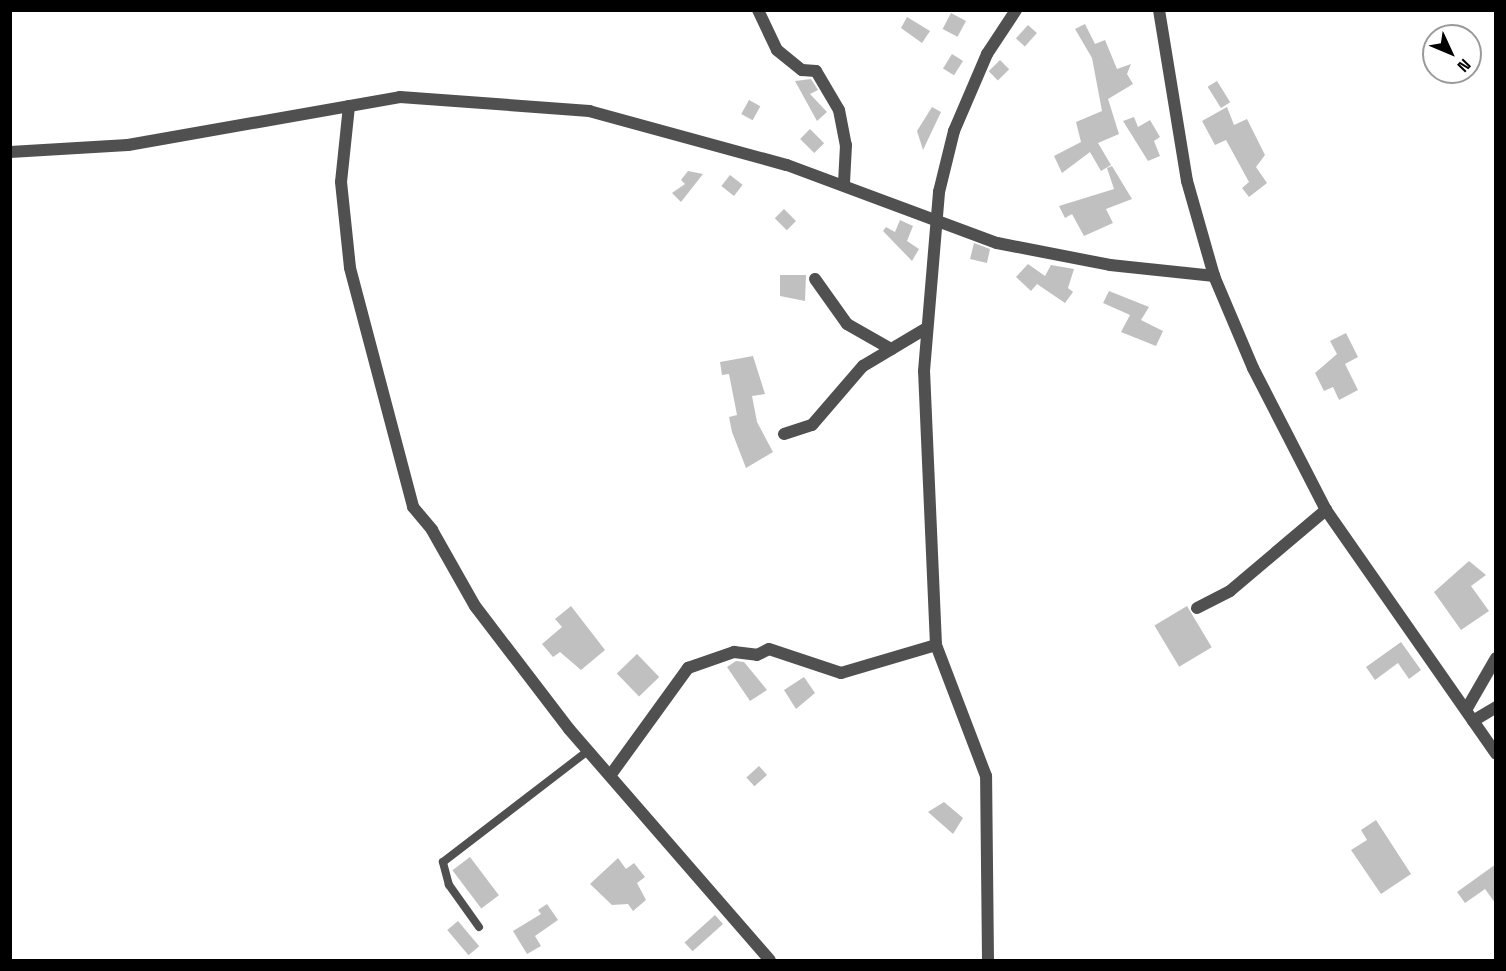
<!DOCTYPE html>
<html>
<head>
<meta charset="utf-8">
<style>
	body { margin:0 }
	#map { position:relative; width:1506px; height:971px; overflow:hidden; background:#fff; font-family:"Space Grotesk",sans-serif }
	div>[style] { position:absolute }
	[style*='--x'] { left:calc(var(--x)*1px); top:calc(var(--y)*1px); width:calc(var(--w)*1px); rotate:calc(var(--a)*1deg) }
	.building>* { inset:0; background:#c0c0c0; transform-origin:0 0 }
	.lane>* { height:8px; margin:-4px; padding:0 4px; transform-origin:4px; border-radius:4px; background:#505050 }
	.street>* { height:12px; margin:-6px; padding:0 6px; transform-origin:6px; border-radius:6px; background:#505050 }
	span { translate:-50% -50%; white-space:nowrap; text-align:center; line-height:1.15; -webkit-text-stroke:5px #fff; paint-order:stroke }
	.frame { position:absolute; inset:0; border:12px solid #000; pointer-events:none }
	.north { position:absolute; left:1422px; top:24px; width:60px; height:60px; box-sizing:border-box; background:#fff; border:2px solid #999; border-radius:50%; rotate:134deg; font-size:16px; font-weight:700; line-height:24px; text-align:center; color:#000 }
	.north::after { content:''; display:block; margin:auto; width:21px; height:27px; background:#000; clip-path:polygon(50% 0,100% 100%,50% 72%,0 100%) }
</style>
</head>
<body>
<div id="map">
	<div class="building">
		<i style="left:951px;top:13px;width:17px;height:18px;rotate:28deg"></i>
		<i style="clip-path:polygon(907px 17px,930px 31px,922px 43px,901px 28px)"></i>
		<i style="clip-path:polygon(1085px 24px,1095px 44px,1105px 40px,1117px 69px,1131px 64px,1127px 74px,1133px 84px,1108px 99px,1119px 134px,1098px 143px,1111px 165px,1101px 171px,1090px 152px,1062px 173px,1054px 156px,1081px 142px,1076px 122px,1102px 111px,1092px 58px,1075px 29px)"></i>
		<i style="left:1028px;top:25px;width:12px;height:18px;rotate:42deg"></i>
		<i style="left:952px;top:54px;width:13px;height:17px;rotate:32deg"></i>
		<i style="left:1000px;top:60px;width:13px;height:16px;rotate:45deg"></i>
		<i style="clip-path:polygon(811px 79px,818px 90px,810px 94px,827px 112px,817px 121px,795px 81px)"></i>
		<i style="left:1217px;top:81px;width:25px;height:11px;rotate:58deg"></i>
		<i style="left:749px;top:100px;width:13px;height:16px;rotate:29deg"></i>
		<i style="clip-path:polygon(932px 107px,941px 112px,923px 150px,917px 131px)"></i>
		<i style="clip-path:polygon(1227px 107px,1234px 125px,1247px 119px,1265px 155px,1256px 167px,1267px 183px,1249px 197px,1242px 188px,1249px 182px,1226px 140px,1215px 145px,1202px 121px)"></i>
		<i style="clip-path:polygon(1134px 117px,1138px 127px,1150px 120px,1160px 137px,1154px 141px,1160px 156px,1148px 161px,1123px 121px)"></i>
		<i style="left:810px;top:129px;width:20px;height:14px;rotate:45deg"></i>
		<i style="clip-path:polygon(1112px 166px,1132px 199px,1106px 209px,1113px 223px,1084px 236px,1072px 214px,1065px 218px,1059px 206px,1114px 189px,1107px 168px)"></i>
		<i style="clip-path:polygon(688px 171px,703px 174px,681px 202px,672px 193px,685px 184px,681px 180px)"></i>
		<i style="left:730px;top:175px;width:16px;height:14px;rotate:38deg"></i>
		<i style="left:784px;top:209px;width:17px;height:13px;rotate:45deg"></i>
		<i style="clip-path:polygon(900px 220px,913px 226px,907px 241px,919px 249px,912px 261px,883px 231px,886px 227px,895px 232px)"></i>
		<i style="clip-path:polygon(974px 243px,990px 249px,987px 263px,970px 259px)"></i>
		<i style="clip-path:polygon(1028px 264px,1045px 276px,1051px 265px,1074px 269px,1068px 288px,1073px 292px,1065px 303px,1037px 284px,1031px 291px,1016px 277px)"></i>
		<i style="clip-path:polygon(780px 275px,806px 275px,805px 301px,780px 296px)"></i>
		<i style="clip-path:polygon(1109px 291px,1149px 307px,1141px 320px,1163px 331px,1156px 346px,1121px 332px,1130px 315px,1103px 303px)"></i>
		<i style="clip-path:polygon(1346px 333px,1358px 357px,1345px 364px,1358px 390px,1339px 400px,1333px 387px,1324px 391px,1315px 373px,1337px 354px,1330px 341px)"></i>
		<i style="clip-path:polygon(753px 356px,765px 394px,752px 396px,757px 422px,773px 452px,746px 468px,732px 432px,729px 417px,737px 415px,729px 374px,722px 375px,720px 362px)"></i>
		<i style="clip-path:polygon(1469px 561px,1486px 575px,1471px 586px,1489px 611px,1461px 630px,1434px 592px)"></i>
		<i style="clip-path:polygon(571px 606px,605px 650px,581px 670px,560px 652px,553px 657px,542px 644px,562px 627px,555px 619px)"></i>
		<i style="left:1187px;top:606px;width:48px;height:38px;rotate:59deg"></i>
		<i style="clip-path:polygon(1401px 642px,1421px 670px,1409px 679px,1398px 663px,1375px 680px,1366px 667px)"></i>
		<i style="left:637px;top:654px;width:32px;height:28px;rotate:46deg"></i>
		<i style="clip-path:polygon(736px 661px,744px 662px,767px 690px,750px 701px,727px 667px)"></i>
		<i style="clip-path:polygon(804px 677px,815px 693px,796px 709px,784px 690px)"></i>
		<i style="left:759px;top:766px;width:12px;height:17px;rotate:48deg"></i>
		<i style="clip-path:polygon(944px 802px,963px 818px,953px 834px,928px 812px)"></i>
		<i style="clip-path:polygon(1376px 820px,1411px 874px,1381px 894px,1351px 850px,1367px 840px,1361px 830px)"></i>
		<i style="left:470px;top:857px;width:48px;height:22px;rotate:53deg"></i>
		<i style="clip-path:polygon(618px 858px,626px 869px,634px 863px,645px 877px,637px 883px,646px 900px,633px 911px,628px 904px,612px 905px,590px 884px)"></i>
		<i style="clip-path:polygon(1496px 864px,1496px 904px,1485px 889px,1465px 903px,1457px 892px)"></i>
		<i style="clip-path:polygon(547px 904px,558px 920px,535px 936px,541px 946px,527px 954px,513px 931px,541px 914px,538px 910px)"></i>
		<i style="left:715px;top:915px;width:12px;height:41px;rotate:48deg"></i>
		<i style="left:458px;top:921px;width:33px;height:14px;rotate:50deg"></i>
	</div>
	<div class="lane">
		<i style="--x:479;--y:927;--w:52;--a:-125.5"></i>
		<i style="--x:449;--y:885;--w:24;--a:-105"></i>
		<i style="--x:443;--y:862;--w:184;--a:-37.5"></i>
	</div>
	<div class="street">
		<i style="--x:758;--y:10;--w:44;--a:64.6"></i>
		<i style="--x:777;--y:50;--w:32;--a:39"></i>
		<i style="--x:802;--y:70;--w:14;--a:4"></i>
		<i style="--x:816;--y:71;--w:45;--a:59.5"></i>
		<i style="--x:839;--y:110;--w:36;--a:79"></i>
		<i style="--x:846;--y:145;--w:39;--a:93"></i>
		<i style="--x:1159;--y:10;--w:173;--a:80.7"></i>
		<i style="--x:1187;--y:181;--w:99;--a:74.1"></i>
		<i style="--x:1214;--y:276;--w:100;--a:67"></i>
		<i style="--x:1253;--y:368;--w:160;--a:62.8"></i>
		<i style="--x:1326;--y:510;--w:297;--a:55.1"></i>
		<i style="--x:349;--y:106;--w:76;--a:96"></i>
		<i style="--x:341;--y:182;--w:86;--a:84"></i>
		<i style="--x:350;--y:268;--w:247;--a:75.2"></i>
		<i style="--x:413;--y:507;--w:30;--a:50"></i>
		<i style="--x:432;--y:530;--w:87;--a:60.5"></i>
		<i style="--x:475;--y:606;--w:155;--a:52.6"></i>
		<i style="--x:569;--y:729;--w:306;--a:49"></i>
		<i style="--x:10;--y:152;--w:118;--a:-3.4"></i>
		<i style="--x:128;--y:145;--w:276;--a:-10"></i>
		<i style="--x:400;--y:97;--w:190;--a:4.2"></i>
		<i style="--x:589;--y:111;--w:205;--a:15.3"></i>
		<i style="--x:787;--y:165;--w:224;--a:20.4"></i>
		<i style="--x:997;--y:243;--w:115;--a:11"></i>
		<i style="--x:1110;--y:265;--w:105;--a:6"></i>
		<i style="--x:815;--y:279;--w:55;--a:54.6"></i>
		<i style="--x:847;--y:324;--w:51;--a:29.6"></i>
		<i style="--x:784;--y:434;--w:29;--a:-18"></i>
		<i style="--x:812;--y:425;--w:78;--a:-49.2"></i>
		<i style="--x:863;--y:366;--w:72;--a:-30.8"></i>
		<i style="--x:1197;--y:608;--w:37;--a:-27"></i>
		<i style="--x:1230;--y:591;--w:126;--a:-40.2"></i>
		<i style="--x:1466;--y:710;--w:60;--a:-60"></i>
		<i style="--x:1473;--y:721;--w:27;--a:-31"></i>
		<i style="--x:612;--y:773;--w:130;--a:-54.1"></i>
		<i style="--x:688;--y:668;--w:49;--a:-19.2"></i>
		<i style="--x:734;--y:652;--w:23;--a:7"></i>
		<i style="--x:757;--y:655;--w:13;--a:-27"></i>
		<i style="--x:769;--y:649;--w:76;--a:18.4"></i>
		<i style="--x:841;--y:673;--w:99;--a:-16.4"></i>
		<i style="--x:988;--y:960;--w:184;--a:-90.6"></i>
		<i style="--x:986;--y:776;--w:140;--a:-110.9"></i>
		<i style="--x:936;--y:645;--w:274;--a:-92.5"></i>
		<i style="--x:924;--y:371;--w:180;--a:-85.2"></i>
		<i style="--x:939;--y:192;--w:63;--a:-76.2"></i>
		<i style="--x:954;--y:131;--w:84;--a:-66.8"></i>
		<i style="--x:987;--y:54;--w:53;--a:-56.6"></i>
	</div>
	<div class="frame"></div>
	<div class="north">N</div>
</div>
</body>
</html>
